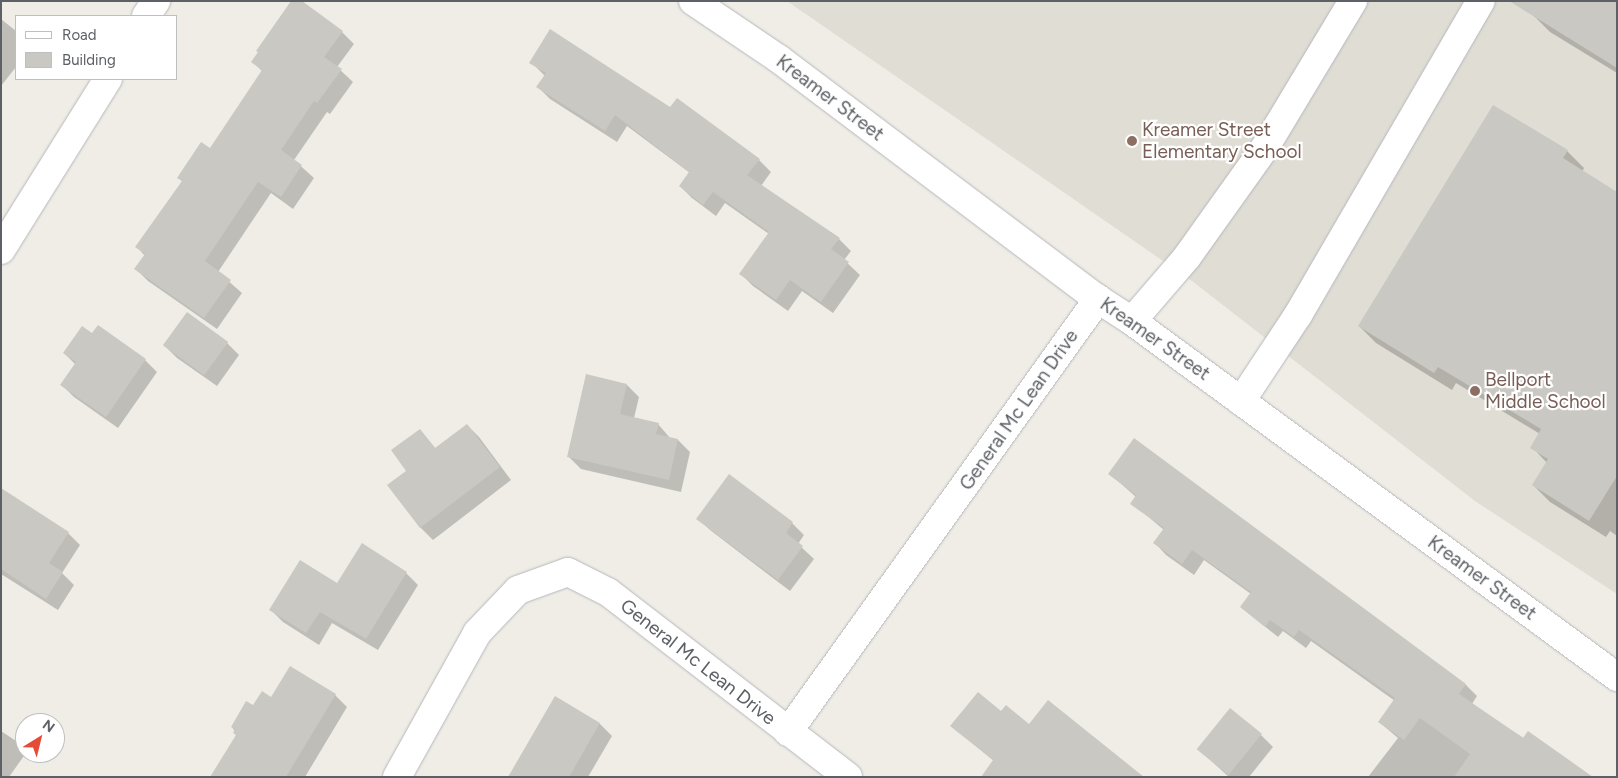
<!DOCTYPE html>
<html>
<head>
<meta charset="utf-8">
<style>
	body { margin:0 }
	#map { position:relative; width:1618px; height:778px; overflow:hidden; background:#efede6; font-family:Figtree,sans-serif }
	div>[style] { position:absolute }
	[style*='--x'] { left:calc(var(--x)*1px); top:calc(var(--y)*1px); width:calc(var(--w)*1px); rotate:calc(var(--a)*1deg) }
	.education>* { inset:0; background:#dfddd4 }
	.shadow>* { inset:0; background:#0003 }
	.building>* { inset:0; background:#cac8c2; transform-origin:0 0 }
	.roads { filter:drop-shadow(0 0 1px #b6b7bc) drop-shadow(0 0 1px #b6b7bc) }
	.minor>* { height:28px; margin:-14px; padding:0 14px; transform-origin:14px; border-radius:14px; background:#fff }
	.dots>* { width:14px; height:14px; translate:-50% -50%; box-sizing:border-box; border:2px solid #fff; border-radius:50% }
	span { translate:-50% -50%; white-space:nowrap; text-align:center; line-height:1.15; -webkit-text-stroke:4.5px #fff; paint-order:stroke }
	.street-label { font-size:19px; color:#5d6065 }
	.education-label { font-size:19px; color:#785e54 }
	.left { translate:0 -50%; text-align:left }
	.frame { position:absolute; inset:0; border:2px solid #5d6065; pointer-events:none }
	.legend { position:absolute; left:15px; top:15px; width:162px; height:65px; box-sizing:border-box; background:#fff; border:1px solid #bebfc1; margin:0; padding:6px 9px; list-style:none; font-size:15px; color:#5d6065 }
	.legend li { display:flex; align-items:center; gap:10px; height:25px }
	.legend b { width:25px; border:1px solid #bebfc1 }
	.north { position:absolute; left:15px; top:713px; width:50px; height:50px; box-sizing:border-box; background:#fff; border:1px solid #bebfc1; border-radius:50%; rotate:36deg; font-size:14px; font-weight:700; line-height:20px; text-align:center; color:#5d6065 }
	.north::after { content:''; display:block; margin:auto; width:18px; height:22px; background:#e54c36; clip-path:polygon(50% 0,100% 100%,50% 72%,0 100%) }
</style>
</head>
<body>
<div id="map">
	<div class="education">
		<i style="clip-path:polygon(787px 1px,1617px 1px,1617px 594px,1475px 501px,1192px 281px)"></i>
	</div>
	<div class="shadow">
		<i style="clip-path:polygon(1617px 1px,1617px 73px,1550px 32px,1533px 15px)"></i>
		<i style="clip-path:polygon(1px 19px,16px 31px,16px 67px,1px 86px)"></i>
		<i style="clip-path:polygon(342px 32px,354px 44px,337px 67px,353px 82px,330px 114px,327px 112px,294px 160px,314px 178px,293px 209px,271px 193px,218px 272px,242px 293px,217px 329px,148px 281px,136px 269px,145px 256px,137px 247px,183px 182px,178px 177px,210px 150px,263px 72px,253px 62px)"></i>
		<i style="clip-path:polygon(531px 62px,671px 109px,759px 160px,771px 172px,761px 186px,839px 239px,851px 251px,844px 260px,860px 275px,833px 313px,802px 291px,788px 311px,753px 286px,741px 274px,769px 234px,725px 203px,716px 216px,692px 198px,680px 186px,690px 173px,627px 126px,617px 142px,550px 99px,538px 87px,545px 76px)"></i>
		<i style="clip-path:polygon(1567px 151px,1584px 168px,1582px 172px,1617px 193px,1617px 536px,1610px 531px,1606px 537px,1550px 502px,1533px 485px,1547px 463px,1532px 447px,1540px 434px,1456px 383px,1452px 390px,1376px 343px,1359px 326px)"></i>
		<i style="clip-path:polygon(98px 326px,145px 360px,157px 372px,118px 428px,74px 397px,62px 385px,76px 365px,64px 353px,92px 335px)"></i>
		<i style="clip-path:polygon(227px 343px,239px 355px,217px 386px,177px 358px,165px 346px)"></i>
		<i style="clip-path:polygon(627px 385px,639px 397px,634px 418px,658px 424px,670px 438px,678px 440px,690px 452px,681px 492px,581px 469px,569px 457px)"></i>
		<i style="clip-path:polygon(467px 425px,479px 437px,511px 480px,433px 540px,421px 528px,389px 486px,408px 471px,420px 430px,436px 449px)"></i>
		<i style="clip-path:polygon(1134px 440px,1466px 685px,1477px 696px,1472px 704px,1582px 777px,1368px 777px,1398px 738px,1379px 722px,1395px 701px,1311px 641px,1306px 648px,1283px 631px,1278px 637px,1241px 607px,1251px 594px,1204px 560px,1194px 575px,1166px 555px,1155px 543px,1164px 530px,1132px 503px,1136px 497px,1110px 474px)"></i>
		<i style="clip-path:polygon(1px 490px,68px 533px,80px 545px,62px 573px,74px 585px,58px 610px,1px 574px)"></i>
		<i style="clip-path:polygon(698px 518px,792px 523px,804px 535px,798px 544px,814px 559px,790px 591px,710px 530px)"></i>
		<i style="clip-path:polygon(406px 573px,418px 585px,378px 650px,332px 623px,319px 645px,283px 622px,271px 610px,338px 584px)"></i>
		<i style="clip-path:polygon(335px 695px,347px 707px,305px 777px,211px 777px,237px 735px,232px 727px,253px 706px,272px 698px)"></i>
		<i style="clip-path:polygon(555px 697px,600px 724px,612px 736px,588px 777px,509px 777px)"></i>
		<i style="clip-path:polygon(1001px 712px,1029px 726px,1013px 777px,952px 726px)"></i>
		<i style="clip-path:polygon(1px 731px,22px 745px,26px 753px,9px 777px,1px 777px)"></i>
		<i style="clip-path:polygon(1261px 735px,1273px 747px,1249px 777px,1229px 777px,1198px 749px)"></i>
	</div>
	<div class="building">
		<i style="clip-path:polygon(291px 1px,302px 1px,343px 31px,324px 57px,342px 69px,317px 103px,314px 101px,281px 150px,302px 165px,281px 197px,258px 182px,205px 261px,231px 280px,204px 318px,134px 269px,145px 254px,135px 247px,182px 181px,177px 178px,201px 142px,210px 148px,262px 70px,251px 62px,258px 52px,256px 51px)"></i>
		<i style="clip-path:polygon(1509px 1px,1617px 1px,1617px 68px)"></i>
		<i style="clip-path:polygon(550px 29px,670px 107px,677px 98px,760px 159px,747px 175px,840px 238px,831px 249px,849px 262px,821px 302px,790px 280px,776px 300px,739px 274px,769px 232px,713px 192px,703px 205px,679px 186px,689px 172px,615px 115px,605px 131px,536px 87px,546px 73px,529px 63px)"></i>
		<i style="clip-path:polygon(1493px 105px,1568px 150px,1563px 158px,1617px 192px,1617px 476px,1589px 521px,1532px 485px,1548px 459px,1530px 448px,1541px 429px,1438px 367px,1434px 373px,1358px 326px)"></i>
		<i style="left:187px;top:312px;width:51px;height:41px;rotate:36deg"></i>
		<i style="clip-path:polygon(98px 325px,146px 359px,106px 417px,60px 385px,76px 362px,63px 353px,82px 326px,92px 333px)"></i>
		<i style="clip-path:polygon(586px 374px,627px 384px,620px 414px,659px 423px,656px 434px,678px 439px,669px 480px,567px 457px)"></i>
		<i style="clip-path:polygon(467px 424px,500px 467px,420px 528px,387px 485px,406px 471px,391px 450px,420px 429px,435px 448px)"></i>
		<i style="clip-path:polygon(1134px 438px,1466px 684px,1459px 694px,1523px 738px,1528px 731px,1593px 777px,1454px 777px,1470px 754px,1420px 718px,1404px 740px,1378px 722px,1395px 698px,1299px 630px,1294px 637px,1270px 620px,1265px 627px,1240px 607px,1251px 592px,1192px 550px,1182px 564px,1153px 543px,1164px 528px,1130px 504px,1136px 495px,1108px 474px)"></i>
		<i style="clip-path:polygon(729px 474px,793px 522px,786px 533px,803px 546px,778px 580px,696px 519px)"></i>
		<i style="clip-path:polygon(1px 488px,69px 532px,49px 563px,63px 572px,46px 599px,1px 569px)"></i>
		<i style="clip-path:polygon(362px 543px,407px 572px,366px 639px,320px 612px,306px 633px,269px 610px,300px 560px,337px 583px)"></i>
		<i style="clip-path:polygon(290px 666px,336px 694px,286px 777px,210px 777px,236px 735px,233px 733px,235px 729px,231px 727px,246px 701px,253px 705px,262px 691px,271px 697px)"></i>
		<i style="clip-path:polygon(978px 692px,1001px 711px,1006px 705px,1029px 724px,1048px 700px,1144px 777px,981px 777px,993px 760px,950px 726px)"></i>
		<i style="clip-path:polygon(555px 696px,600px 723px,569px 777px,508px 777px)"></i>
		<i style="left:1230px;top:708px;width:41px;height:53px;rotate:39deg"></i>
	</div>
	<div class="roads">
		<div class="minor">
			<i style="--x:693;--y:1;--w:104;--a:34"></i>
			<i style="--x:779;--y:59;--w:399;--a:37"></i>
			<i style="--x:1098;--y:299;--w:40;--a:32.9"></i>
			<i style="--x:1132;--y:321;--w:602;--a:36.28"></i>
			<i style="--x:146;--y:16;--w:18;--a:-56"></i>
			<i style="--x:1;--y:250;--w:202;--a:-58"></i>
			<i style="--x:1132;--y:321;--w:84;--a:-49.3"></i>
			<i style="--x:1187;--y:257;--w:133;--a:-54.5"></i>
			<i style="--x:1264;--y:149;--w:173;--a:-59"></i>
			<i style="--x:1241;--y:401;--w:103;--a:-56.5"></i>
			<i style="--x:1298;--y:315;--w:363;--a:-59.8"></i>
			<i style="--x:788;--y:732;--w:533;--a:-54.4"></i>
			<i style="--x:397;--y:777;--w:165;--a:-60.9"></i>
			<i style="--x:477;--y:633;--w:59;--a:-46.4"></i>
			<i style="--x:518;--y:590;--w:53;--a:-19.8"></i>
			<i style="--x:568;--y:572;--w:45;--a:26.6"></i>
			<i style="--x:608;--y:592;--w:303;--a:37.6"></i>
		</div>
	</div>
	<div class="dots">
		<i style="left:1132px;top:141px;background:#8d6e63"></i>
		<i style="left:1475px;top:391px;background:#8d6e63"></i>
	</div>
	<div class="street-label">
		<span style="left:830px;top:98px;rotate:37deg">Kreamer Street</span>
		<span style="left:1155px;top:339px;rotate:35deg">Kreamer Street</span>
		<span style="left:1019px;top:410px;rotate:-55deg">General Mc Lean Drive</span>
		<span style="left:1482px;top:578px;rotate:36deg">Kreamer Street</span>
		<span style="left:698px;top:662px;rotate:38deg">General Mc Lean Drive</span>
	</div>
	<div class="education-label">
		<span class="left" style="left:1142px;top:141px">Kreamer Street<br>Elementary School</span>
		<span class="left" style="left:1485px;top:391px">Bellport<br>Middle School</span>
	</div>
	<div class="frame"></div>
	<ul class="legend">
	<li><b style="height:6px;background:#fff"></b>Road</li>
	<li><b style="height:14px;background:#cac8c2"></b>Building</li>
	</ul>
	<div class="north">N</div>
</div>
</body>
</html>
